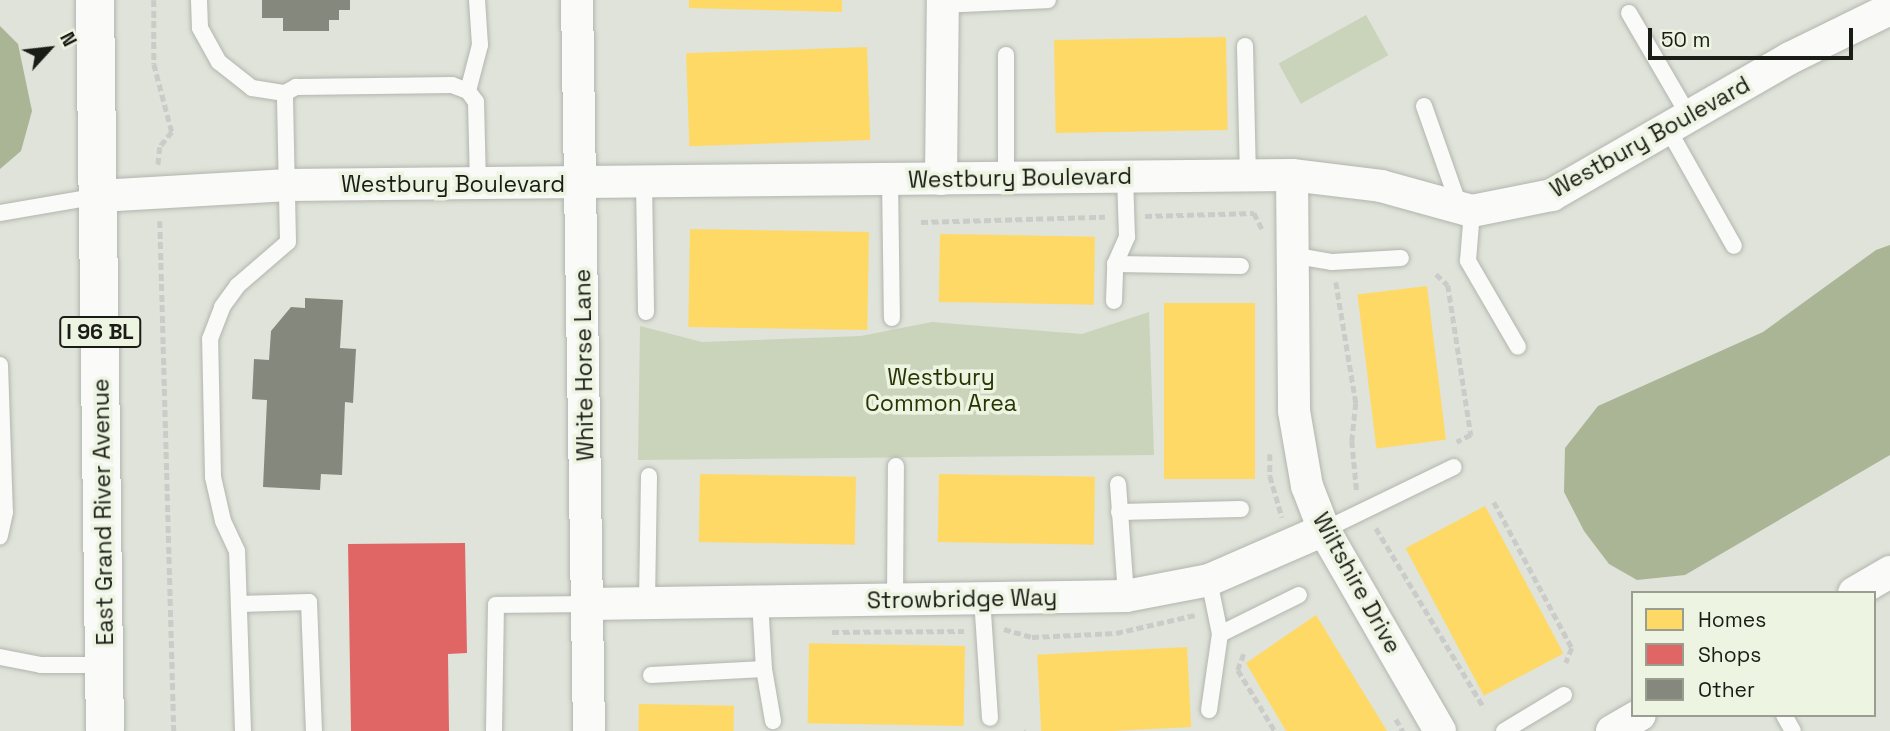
<!DOCTYPE html>
<html>
<head>
<meta charset="utf-8">
<style>
	body { margin:0 }
	#map { position:relative; width:1890px; height:731px; overflow:hidden; background:#dfe3d9; font-family:"Space Grotesk",sans-serif }
	div>[style] { position:absolute }
	[style*='--x'] { left:calc(var(--x)*1px); top:calc(var(--y)*1px); width:calc(var(--w)*1px); rotate:calc(var(--a)*1deg) }
	.green>* { inset:0; background:#cad4ba; transform-origin:0 0 }
	.water>* { inset:0; background:#aab595 }
	.homes>* { inset:0; background:#ffd966; transform-origin:0 0 }
	.shops>* { inset:0; background:#e06666 }
	.building>* { inset:0; background:#85897d }
	.path>* { height:4.5px; margin-top:-2.25px; transform-origin:0; background:repeating-linear-gradient(90deg,#cbccca 0 7px,transparent 0 10.5px) }
	.roads { filter:drop-shadow(0 0 2px #b2b5ae) drop-shadow(0 0 2px #b2b5ae) }
	.service>* { height:16px; margin:-8px; padding:0 8px; transform-origin:8px; border-radius:8px; background:#fafbf9 }
	.minor>* { height:32px; margin:-16px; padding:0 16px; transform-origin:16px; border-radius:16px; background:#fafbf9 }
	.primary>* { height:38px; margin:-19px; padding:0 19px; transform-origin:19px; border-radius:19px; background:#fafbf9 }
	span { translate:-50% -50%; white-space:nowrap; text-align:center; line-height:1.15; -webkit-text-stroke:7px #edf4e2; paint-order:stroke }
	.shield-label span { padding:2px 5px; background:#edf4e2; border:2px solid; border-radius:5px; -webkit-text-stroke-width:0 }
	.shield-label { font-size:21px; color:#1a1c16; font-weight:700 }
	.street-label { font-size:23px; color:#1a1c16 }
	.park-label { font-size:23px; color:#283503 }
	.legend { position:absolute; left:1631px; top:591px; width:245px; height:126px; box-sizing:border-box; background:#edf4e2; border:2px solid #999e90; margin:0; padding:9px 12px; list-style:none; font-size:21px; color:#1a1c16 }
	.legend li { display:flex; align-items:center; gap:14px; height:35px }
	.legend b { width:35px; border:2px solid #999e90 }
	.north { position:absolute; left:14px; top:14px; width:70px; height:70px; -webkit-text-stroke:5px #edf4e2; paint-order:stroke; rotate:63deg; font-size:19px; font-weight:700; line-height:28px; text-align:center; color:#1a1c16 }
	.north::after { content:''; display:block; margin:auto; width:24px; height:32px; background:#1a1c16; clip-path:polygon(50% 0,100% 100%,50% 72%,0 100%) }
	.scale { position:absolute; left:1648px; top:28px; width:205px; height:32px; box-sizing:border-box; border:4px solid #1a1c16; border-top:0; padding-left:9px; font-size:21px; line-height:24px; white-space:nowrap; color:#1a1c16; -webkit-text-stroke:5px #edf4e2; paint-order:stroke }
</style>
</head>
<body>
<div id="map">
	<div class="green">
		<i style="left:1366px;top:15px;width:46px;height:100px;rotate:61deg"></i>
		<i style="clip-path:polygon(1149px 312px,1154px 455px,638px 460px,640px 326px,702px 342px,861px 336px,932px 322px,1082px 334px)"></i>
	</div>
	<div class="water">
		<i style="clip-path:polygon(0 26px,18px 44px,32px 111px,21px 151px,0 169px)"></i>
		<i style="clip-path:polygon(1890px 245px,1890px 455px,1685px 575px,1637px 580px,1609px 564px,1584px 531px,1564px 492px,1565px 448px,1598px 406px,1763px 332px,1876px 250px)"></i>
	</div>
	<div class="homes">
		<i style="clip-path:polygon(689px 0,842px 0,842px 12px,689px 8px)"></i>
		<i style="left:1226px;top:37px;width:93px;height:172px;rotate:89deg"></i>
		<i style="left:867px;top:47px;width:93px;height:181px;rotate:88deg"></i>
		<i style="left:690px;top:229px;width:179px;height:98px;rotate:1deg"></i>
		<i style="left:940px;top:234px;width:155px;height:68px;rotate:1deg"></i>
		<i style="left:1427px;top:286px;width:155px;height:70px;rotate:83deg"></i>
		<i style="left:1255px;top:303px;width:176px;height:91px;rotate:90deg"></i>
		<i style="left:700px;top:474px;width:156px;height:68px;rotate:1deg"></i>
		<i style="left:939px;top:474px;width:156px;height:68px;rotate:1deg"></i>
		<i style="left:1485px;top:506px;width:167px;height:90px;rotate:62deg"></i>
		<i style="clip-path:polygon(1316px 615px,1387px 731px,1286px 731px,1246px 663px)"></i>
		<i style="left:965px;top:646px;width:80px;height:156px;rotate:91deg"></i>
		<i style="left:1187px;top:647px;width:80px;height:150px;rotate:87deg"></i>
		<i style="left:639px;top:704px;width:95px;height:27px;rotate:1deg"></i>
	</div>
	<div class="shops">
		<i style="clip-path:polygon(465px 543px,467px 653px,448px 654px,449px 731px,351px 731px,348px 544px)"></i>
	</div>
	<div class="building">
		<i style="clip-path:polygon(262px 0,350px 0,350px 10px,339px 10px,339px 20px,329px 20px,329px 31px,283px 31px,283px 18px,262px 18px)"></i>
		<i style="clip-path:polygon(305px 298px,343px 300px,340px 348px,356px 349px,353px 403px,345px 402px,342px 475px,321px 474px,320px 490px,263px 487px,267px 400px,252px 399px,254px 359px,269px 360px,271px 331px,291px 307px,305px 308px)"></i>
	</div>
	<div class="path">
		<i style="--x:154;--y:0;--w:64;--a:90"></i>
		<i style="--x:154;--y:64;--w:70;--a:75.2"></i>
		<i style="--x:172;--y:132;--w:19;--a:129"></i>
		<i style="--x:160;--y:147;--w:19;--a:96"></i>
		<i style="--x:1145;--y:216;--w:109;--a:-1.6"></i>
		<i style="--x:1254;--y:213;--w:18;--a:63"></i>
		<i style="--x:160;--y:221;--w:510;--a:88.43"></i>
		<i style="--x:921;--y:222;--w:184;--a:-1.6"></i>
		<i style="--x:1436;--y:274;--w:16;--a:43"></i>
		<i style="--x:1448;--y:285;--w:152;--a:81.3"></i>
		<i style="--x:1471;--y:435;--w:16;--a:153"></i>
		<i style="--x:1336;--y:282;--w:123;--a:80.6"></i>
		<i style="--x:1356;--y:403;--w:38;--a:96"></i>
		<i style="--x:1352;--y:441;--w:52;--a:84.5"></i>
		<i style="--x:1270;--y:454;--w:22;--a:90"></i>
		<i style="--x:1270;--y:476;--w:43;--a:73.7"></i>
		<i style="--x:1494;--y:502;--w:166;--a:61.9"></i>
		<i style="--x:1572;--y:648;--w:16;--a:112"></i>
		<i style="--x:1376;--y:528;--w:210;--a:59"></i>
		<i style="--x:1004;--y:629;--w:29;--a:16"></i>
		<i style="--x:1032;--y:637;--w:84;--a:-2.7"></i>
		<i style="--x:1116;--y:633;--w:81;--a:-12.8"></i>
		<i style="--x:832;--y:632;--w:132;--a:-0.4"></i>
		<i style="--x:1244;--y:654;--w:17;--a:111"></i>
		<i style="--x:1238;--y:670;--w:71;--a:58.8"></i>
		<i style="--x:1396;--y:719;--w:14;--a:60"></i>
		<i style="--x:1024;--y:730;--w:1;--a:45"></i>
	</div>
	<div class="roads">
		<div class="service">
			<i style="--x:199;--y:0;--w:28;--a:88"></i>
			<i style="--x:200;--y:28;--w:39;--a:61"></i>
			<i style="--x:219;--y:62;--w:42;--a:38.2"></i>
			<i style="--x:252;--y:88;--w:33;--a:9"></i>
			<i style="--x:943;--y:5;--w:105;--a:-2.7"></i>
			<i style="--x:1629;--y:13;--w:119;--a:59.8"></i>
			<i style="--x:1245;--y:46;--w:130;--a:88.7"></i>
			<i style="--x:1006;--y:55;--w:123;--a:90"></i>
			<i style="--x:468;--y:91;--w:48;--a:-75.4"></i>
			<i style="--x:480;--y:45;--w:45;--a:-93.8"></i>
			<i style="--x:1424;--y:106;--w:108;--a:70.6"></i>
			<i style="--x:1668;--y:129;--w:134;--a:60.6"></i>
			<i style="--x:890;--y:180;--w:138;--a:89.2"></i>
			<i style="--x:644;--y:182;--w:130;--a:89.1"></i>
			<i style="--x:1472;--y:211;--w:50;--a:94.6"></i>
			<i style="--x:1468;--y:261;--w:99;--a:59.8"></i>
			<i style="--x:0;--y:213;--w:99;--a:-9.8"></i>
			<i style="--x:1291;--y:255;--w:42;--a:9.7"></i>
			<i style="--x:1332;--y:262;--w:69;--a:-3.3"></i>
			<i style="--x:1115;--y:264;--w:126;--a:0.9"></i>
			<i style="--x:1114;--y:301;--w:37;--a:-88"></i>
			<i style="--x:1115;--y:264;--w:30;--a:-66"></i>
			<i style="--x:1127;--y:237;--w:60;--a:-91.9"></i>
			<i style="--x:0;--y:365;--w:147;--a:88.1"></i>
			<i style="--x:5;--y:512;--w:25;--a:102"></i>
			<i style="--x:1118;--y:484;--w:112;--a:85.9"></i>
			<i style="--x:1119;--y:512;--w:122;--a:-1.4"></i>
			<i style="--x:1324;--y:530;--w:144;--a:-25.9"></i>
			<i style="--x:1209;--y:580;--w:55;--a:78.5"></i>
			<i style="--x:1220;--y:634;--w:88;--a:-26.3"></i>
			<i style="--x:982;--y:598;--w:120;--a:86.2"></i>
			<i style="--x:895;--y:600;--w:134;--a:-89.6"></i>
			<i style="--x:647;--y:603;--w:127;--a:-89.1"></i>
			<i style="--x:239;--y:604;--w:70;--a:-1.6"></i>
			<i style="--x:309;--y:602;--w:129;--a:87.8"></i>
			<i style="--x:0;--y:657;--w:42;--a:11"></i>
			<i style="--x:41;--y:665;--w:64;--a:0"></i>
			<i style="--x:764;--y:669;--w:53;--a:80.2"></i>
			<i style="--x:651;--y:675;--w:113;--a:-3"></i>
			<i style="--x:764;--y:669;--w:67;--a:-93.4"></i>
			<i style="--x:1209;--y:710;--w:77;--a:-81.8"></i>
			<i style="--x:1784;--y:715;--w:18;--a:61"></i>
			<i style="--x:243;--y:731;--w:180;--a:-91.9"></i>
			<i style="--x:237;--y:551;--w:33;--a:-115"></i>
			<i style="--x:223;--y:521;--w:45;--a:-102.8"></i>
			<i style="--x:213;--y:477;--w:138;--a:-91.2"></i>
			<i style="--x:210;--y:339;--w:34;--a:-69"></i>
			<i style="--x:222;--y:307;--w:26;--a:-54"></i>
			<i style="--x:237;--y:286;--w:67;--a:-40.8"></i>
			<i style="--x:288;--y:242;--w:149;--a:-91.2"></i>
			<i style="--x:285;--y:93;--w:13;--a:-29"></i>
			<i style="--x:296;--y:87;--w:156;--a:-0.7"></i>
			<i style="--x:452;--y:85;--w:17;--a:21"></i>
			<i style="--x:468;--y:91;--w:14;--a:54"></i>
			<i style="--x:476;--y:102;--w:81;--a:88.6"></i>
			<i style="--x:494;--y:731;--w:126;--a:-89.1"></i>
			<i style="--x:496;--y:605;--w:91;--a:-0.6"></i>
			<i style="--x:1504;--y:731;--w:70;--a:-31"></i>
		</div>
		<div class="minor">
			<i style="--x:577;--y:0;--w:731;--a:89.06"></i>
			<i style="--x:1292;--y:175;--w:236;--a:89.5"></i>
			<i style="--x:1294;--y:411;--w:76;--a:80.2"></i>
			<i style="--x:1307;--y:486;--w:47;--a:68.9"></i>
			<i style="--x:1324;--y:530;--w:232;--a:60"></i>
			<i style="--x:941;--y:179;--w:179;--a:-89.4"></i>
			<i style="--x:98;--y:196;--w:188;--a:-3.3"></i>
			<i style="--x:286;--y:185;--w:1006;--a:-0.57"></i>
			<i style="--x:1292;--y:175;--w:90;--a:7"></i>
			<i style="--x:1381;--y:186;--w:94;--a:15.4"></i>
			<i style="--x:1472;--y:211;--w:82;--a:-11.3"></i>
			<i style="--x:1552;--y:195;--w:275;--a:-29.9"></i>
			<i style="--x:1790;--y:58;--w:111;--a:-26.1"></i>
			<i style="--x:1854;--y:593;--w:42;--a:-30.3"></i>
			<i style="--x:587;--y:604;--w:539;--a:-0.85"></i>
			<i style="--x:1126;--y:596;--w:85;--a:-10.9"></i>
			<i style="--x:1209;--y:580;--w:125;--a:-23.5"></i>
			<i style="--x:1612;--y:731;--w:32;--a:-30"></i>
		</div>
		<div class="primary">
			<i style="--x:95;--y:0;--w:731;--a:89.22"></i>
		</div>
	</div>
	<div class="shield-label">
		<span style="left:100px;top:332px">I 96 BL</span>
	</div>
	<div class="street-label">
		<span style="left:1650px;top:137px;rotate:-29deg">Westbury Boulevard</span>
		<span style="left:1020px;top:178px;rotate:-1deg">Westbury Boulevard</span>
		<span style="left:453px;top:184px">Westbury Boulevard</span>
		<span style="left:584px;top:365px;rotate:-91deg">White Horse Lane</span>
		<span style="left:103px;top:512px;rotate:-91deg">East Grand River Avenue</span>
		<span style="left:1357px;top:583px;rotate:61deg">Wiltshire Drive</span>
		<span style="left:962px;top:599px;rotate:-1deg">Strowbridge Way</span>
	</div>
	<div class="park-label">
		<span style="left:941px;top:390px">Westbury<br>Common Area</span>
	</div>
	<ul class="legend">
	<li><b style="height:19px;background:#ffd966"></b>Homes</li>
	<li><b style="height:19px;background:#e06666"></b>Shops</li>
	<li><b style="height:19px;background:#85897d"></b>Other</li>
	</ul>
	<div class="north">N</div>
	<div class="scale">50 m</div>
</div>
</body>
</html>
